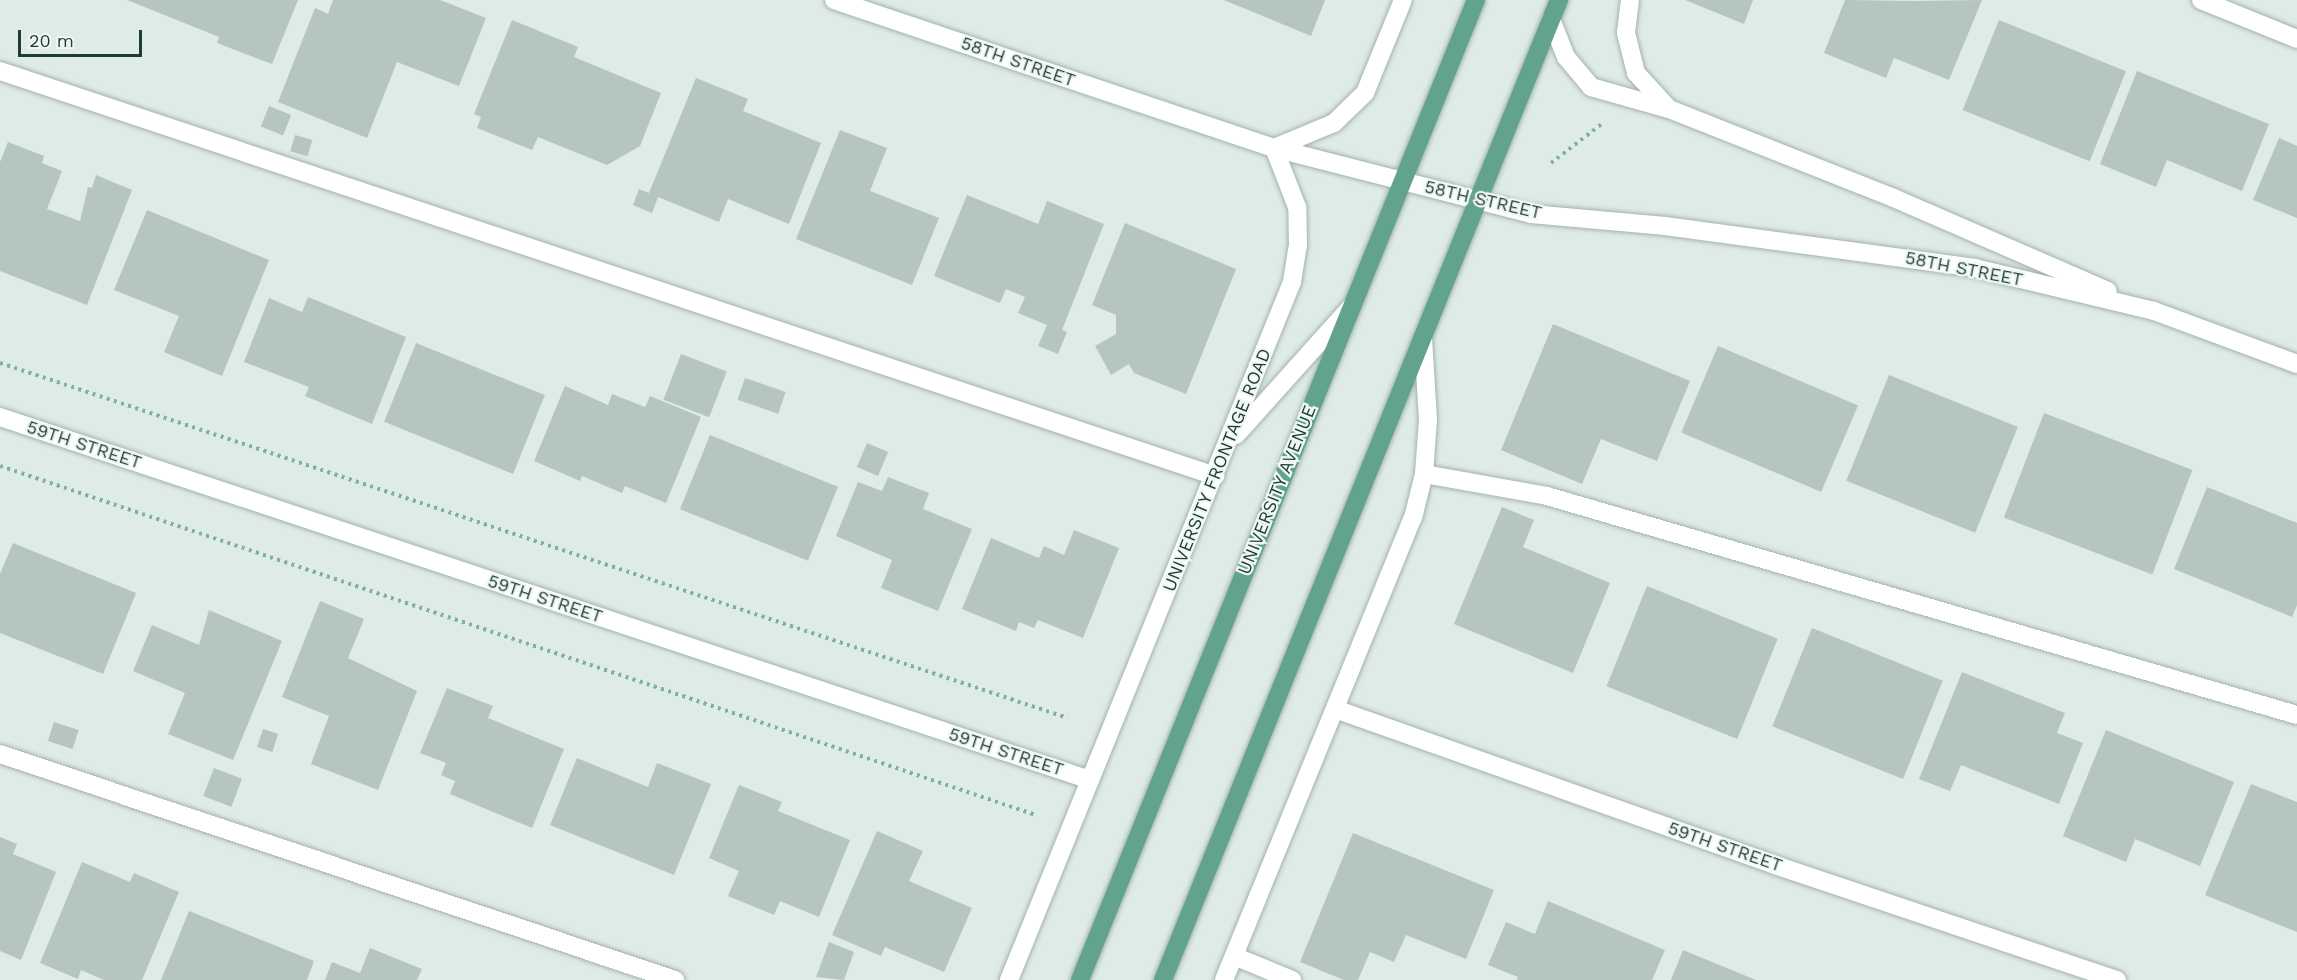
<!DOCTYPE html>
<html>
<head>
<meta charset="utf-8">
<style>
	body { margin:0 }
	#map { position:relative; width:2297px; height:980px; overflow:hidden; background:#dfebe5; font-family:"Work Sans",sans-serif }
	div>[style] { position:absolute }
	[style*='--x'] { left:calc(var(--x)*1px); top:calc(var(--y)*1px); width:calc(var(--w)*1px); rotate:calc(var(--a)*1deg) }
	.building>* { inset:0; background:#b4c6be; transform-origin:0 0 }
	.path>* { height:4px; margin-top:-2px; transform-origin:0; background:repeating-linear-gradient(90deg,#7eb19e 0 3px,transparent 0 7.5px) }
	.roads { filter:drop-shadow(0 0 2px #a2b3ac) drop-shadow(0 0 2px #a2b3ac) }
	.minor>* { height:18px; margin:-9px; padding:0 9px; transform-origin:9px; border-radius:9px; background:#fff }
	.major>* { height:18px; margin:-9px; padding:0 9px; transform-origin:9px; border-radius:9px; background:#61a38e }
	span { translate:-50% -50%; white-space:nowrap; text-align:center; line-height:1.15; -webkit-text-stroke:4.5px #f0f8f3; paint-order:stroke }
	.street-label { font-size:18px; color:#1f3c33 }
	.scale { position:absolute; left:18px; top:30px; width:124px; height:27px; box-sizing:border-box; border:3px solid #1f3c33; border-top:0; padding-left:8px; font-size:18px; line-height:21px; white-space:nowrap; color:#1f3c33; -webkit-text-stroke:4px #f0f8f3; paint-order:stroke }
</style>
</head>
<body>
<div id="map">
	<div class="building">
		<i style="clip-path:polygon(127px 0,298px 0,272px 64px,217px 43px,219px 37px)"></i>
		<i style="clip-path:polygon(333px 0,440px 0,486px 18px,459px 86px,397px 62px,367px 138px,278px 102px,315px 8px,328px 14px)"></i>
		<i style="clip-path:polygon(1224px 0,1325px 0,1311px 36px)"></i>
		<i style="clip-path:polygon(1685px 0,1753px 0,1744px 24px)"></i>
		<i style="clip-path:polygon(1845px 0,1914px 1px,1982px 0,1949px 80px,1894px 58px,1886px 78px,1824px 53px)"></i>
		<i style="clip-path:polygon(512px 20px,578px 47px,574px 57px,661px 93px,640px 146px,607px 165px,538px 137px,532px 150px,477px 128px,481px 117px,474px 114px)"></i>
		<i style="left:1999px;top:20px;width:137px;height:97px;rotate:22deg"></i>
		<i style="clip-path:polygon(2137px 71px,2269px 124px,2242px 191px,2167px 160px,2156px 187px,2100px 164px)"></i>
		<i style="clip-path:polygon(696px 78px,748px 99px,743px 111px,821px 143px,789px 224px,728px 199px,719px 222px,658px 197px,652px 213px,633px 205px,639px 189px,649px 193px)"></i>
		<i style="left:269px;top:106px;width:24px;height:22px;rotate:22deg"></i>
		<i style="clip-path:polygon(840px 130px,887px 148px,870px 191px,939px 218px,912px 285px,796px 239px)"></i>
		<i style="left:295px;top:135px;width:18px;height:17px;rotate:16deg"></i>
		<i style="clip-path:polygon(2279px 138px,2297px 146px,2297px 218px,2253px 200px)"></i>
		<i style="clip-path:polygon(8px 142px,44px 156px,42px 163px,62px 171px,47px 209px,80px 221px,88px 187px,92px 188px,96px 175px,132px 190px,87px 305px,0 271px,0 162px)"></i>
		<i style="clip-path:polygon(967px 195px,1038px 224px,1047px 201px,1104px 224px,1062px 330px,1067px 332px,1058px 354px,1038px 346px,1047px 325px,1018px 313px,1025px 297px,1006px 289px,1000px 303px,934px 276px)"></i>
		<i style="clip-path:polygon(147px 210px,269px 260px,222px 376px,164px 352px,179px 316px,114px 290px)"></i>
		<i style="clip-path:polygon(1125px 223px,1236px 269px,1186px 394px,1134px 373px,1129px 364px,1111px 375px,1095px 346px,1116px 334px,1116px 315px,1092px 305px)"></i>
		<i style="clip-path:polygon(308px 297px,406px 337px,372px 424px,305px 396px,309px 387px,244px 362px,269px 298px,302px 312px)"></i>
		<i style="clip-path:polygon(1553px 324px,1690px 381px,1657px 461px,1601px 439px,1582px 484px,1501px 450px)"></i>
		<i style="left:416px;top:343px;width:139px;height:85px;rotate:22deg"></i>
		<i style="left:1718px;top:346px;width:152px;height:94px;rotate:23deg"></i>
		<i style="left:681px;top:354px;width:49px;height:49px;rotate:21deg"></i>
		<i style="left:1889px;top:375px;width:139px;height:114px;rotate:22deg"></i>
		<i style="left:745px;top:378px;width:43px;height:23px;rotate:19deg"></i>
		<i style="clip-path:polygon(565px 386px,608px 405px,612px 394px,645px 407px,650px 396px,701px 417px,666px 503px,625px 486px,622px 493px,582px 476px,580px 481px,534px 461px)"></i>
		<i style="left:2044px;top:413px;width:159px;height:112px;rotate:21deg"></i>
		<i style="left:710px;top:435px;width:138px;height:80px;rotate:22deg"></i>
		<i style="left:867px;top:443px;width:23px;height:26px;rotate:23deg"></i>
		<i style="clip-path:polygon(888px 477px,929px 493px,923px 509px,972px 529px,938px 611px,881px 588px,892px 560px,836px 536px,858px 482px,882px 491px)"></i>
		<i style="clip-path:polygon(2207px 487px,2297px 523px,2297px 605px,2292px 617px,2174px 569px)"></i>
		<i style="clip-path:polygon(1502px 507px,1534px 520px,1523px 547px,1610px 583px,1573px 673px,1454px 624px)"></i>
		<i style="clip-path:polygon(1074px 530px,1119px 548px,1083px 638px,1038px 620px,1034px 628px,1019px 622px,1016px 631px,962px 609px,991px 538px,1039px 558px,1044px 546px,1064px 555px)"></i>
		<i style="clip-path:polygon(13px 543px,136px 593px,103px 674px,0 633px,0 574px)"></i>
		<i style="left:1647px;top:586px;width:141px;height:108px;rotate:22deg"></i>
		<i style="clip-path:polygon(320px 601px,364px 619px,348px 658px,417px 691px,378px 790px,311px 764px,329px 716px,282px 697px)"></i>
		<i style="clip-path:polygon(209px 610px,282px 641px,233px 760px,168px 734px,185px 693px,133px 671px,152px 625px,199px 645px)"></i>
		<i style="left:1812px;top:628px;width:141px;height:106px;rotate:22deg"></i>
		<i style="clip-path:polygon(1962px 672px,2065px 713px,2057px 733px,2083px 743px,2059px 804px,1961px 765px,1950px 791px,1919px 779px)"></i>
		<i style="clip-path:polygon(447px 688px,493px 706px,488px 718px,564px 749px,532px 828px,450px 794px,455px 781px,441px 775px,446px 763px,420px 753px)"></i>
		<i style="left:54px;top:722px;width:26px;height:20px;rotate:18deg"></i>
		<i style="left:263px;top:729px;width:16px;height:19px;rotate:18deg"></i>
		<i style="clip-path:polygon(2106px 730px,2234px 782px,2200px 866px,2135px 839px,2126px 862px,2063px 836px)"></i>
		<i style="clip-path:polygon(577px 758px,648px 787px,657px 763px,711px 784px,674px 875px,550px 825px)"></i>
		<i style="left:214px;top:768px;width:30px;height:30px;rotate:21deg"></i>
		<i style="clip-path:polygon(2251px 784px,2297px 802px,2297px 932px,2205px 895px)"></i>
		<i style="clip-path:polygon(739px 785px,782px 802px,778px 811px,850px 840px,819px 917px,780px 901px,774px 915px,728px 896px,739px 871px,709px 858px)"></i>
		<i style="clip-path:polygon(877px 831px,923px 851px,909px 881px,972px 908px,944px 972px,885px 947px,881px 956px,832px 935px)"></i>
		<i style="clip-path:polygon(1353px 833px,1494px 890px,1466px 959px,1406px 935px,1394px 962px,1370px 952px,1358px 980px,1344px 980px,1300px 962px)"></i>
		<i style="clip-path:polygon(0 837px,17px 844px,13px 854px,56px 872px,21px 960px,0 951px)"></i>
		<i style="clip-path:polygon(82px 862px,130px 882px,134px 873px,179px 892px,142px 980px,104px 980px,81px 970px,78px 979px,40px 963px)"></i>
		<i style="clip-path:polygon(1548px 901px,1665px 950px,1652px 980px,1517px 980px,1518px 977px,1488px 965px,1506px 922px,1535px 934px)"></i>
		<i style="clip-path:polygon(189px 911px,314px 961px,307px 980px,161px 980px)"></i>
		<i style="clip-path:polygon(829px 942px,854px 952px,844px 980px,816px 977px)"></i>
		<i style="clip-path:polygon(370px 948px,422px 969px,417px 980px,325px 980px,332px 962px,360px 973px)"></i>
		<i style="clip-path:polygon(1683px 950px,1756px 980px,1671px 980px)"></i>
	</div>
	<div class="path">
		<i style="--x:1551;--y:163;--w:66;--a:-37.6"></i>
		<i style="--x:0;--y:363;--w:1125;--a:18.39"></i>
		<i style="--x:0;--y:466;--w:1093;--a:18.62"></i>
	</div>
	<div class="roads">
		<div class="minor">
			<i style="--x:834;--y:0;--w:464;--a:18.6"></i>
			<i style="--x:1274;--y:148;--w:265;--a:14.4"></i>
			<i style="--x:1531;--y:214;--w:135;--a:5.1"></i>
			<i style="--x:1665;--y:226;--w:313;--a:7.7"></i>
			<i style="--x:1975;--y:268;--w:184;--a:13.5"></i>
			<i style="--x:2154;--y:311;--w:153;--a:20.3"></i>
			<i style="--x:1630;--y:0;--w:33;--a:97"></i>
			<i style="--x:1626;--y:33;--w:41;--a:76"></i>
			<i style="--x:1636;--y:73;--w:49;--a:47.5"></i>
			<i style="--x:2201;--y:0;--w:104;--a:22.1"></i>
			<i style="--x:1551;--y:19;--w:41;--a:68.5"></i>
			<i style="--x:1566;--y:57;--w:39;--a:50"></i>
			<i style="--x:1591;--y:87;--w:81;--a:15.8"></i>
			<i style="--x:1669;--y:109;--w:242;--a:21.6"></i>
			<i style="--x:1894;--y:198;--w:233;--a:23.5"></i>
			<i style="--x:0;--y:71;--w:1281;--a:18.43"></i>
			<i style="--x:0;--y:417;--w:1149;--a:18.42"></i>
			<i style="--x:1236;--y:435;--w:172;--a:-48.1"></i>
			<i style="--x:1424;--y:474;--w:125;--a:10.1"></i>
			<i style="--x:1547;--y:496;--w:781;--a:16.28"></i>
			<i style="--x:1335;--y:709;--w:467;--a:19.5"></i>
			<i style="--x:1775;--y:865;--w:361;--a:18.6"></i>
			<i style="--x:0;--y:754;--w:712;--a:18.51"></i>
			<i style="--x:1234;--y:956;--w:63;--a:22.5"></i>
			<i style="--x:1009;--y:980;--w:753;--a:-67.93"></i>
			<i style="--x:1292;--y:282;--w:36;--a:-81"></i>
			<i style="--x:1298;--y:246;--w:39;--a:-91"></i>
			<i style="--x:1297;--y:207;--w:63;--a:-111.3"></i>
			<i style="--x:1274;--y:148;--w:65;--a:-22.6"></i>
			<i style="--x:1334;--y:123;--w:43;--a:-44.1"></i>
			<i style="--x:1365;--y:93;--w:100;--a:-67.8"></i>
			<i style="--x:1224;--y:980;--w:499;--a:-67.8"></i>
			<i style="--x:1413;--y:518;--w:45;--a:-76"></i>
			<i style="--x:1424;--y:474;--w:54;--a:-85.8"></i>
			<i style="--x:1428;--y:420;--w:82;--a:-93.5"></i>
		</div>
		<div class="major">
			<i style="--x:1080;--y:980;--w:1057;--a:-68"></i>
			<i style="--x:1163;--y:980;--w:1057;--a:-68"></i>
		</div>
	</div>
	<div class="street-label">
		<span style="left:1018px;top:62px;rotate:19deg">58TH STREET</span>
		<span style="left:1483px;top:200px;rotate:13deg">58TH STREET</span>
		<span style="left:1964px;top:269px;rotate:11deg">58TH STREET</span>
		<span style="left:84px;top:445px;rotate:18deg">59TH STREET</span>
		<span style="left:1217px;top:470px;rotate:-68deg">UNIVERSITY FRONTAGE ROAD</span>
		<span style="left:1277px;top:490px;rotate:-68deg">UNIVERSITY AVENUE</span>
		<span style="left:545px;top:599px;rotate:18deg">59TH STREET</span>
		<span style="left:1006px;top:752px;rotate:18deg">59TH STREET</span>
		<span style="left:1725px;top:847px;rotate:19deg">59TH STREET</span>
	</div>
	<div class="scale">20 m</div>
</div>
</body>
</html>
